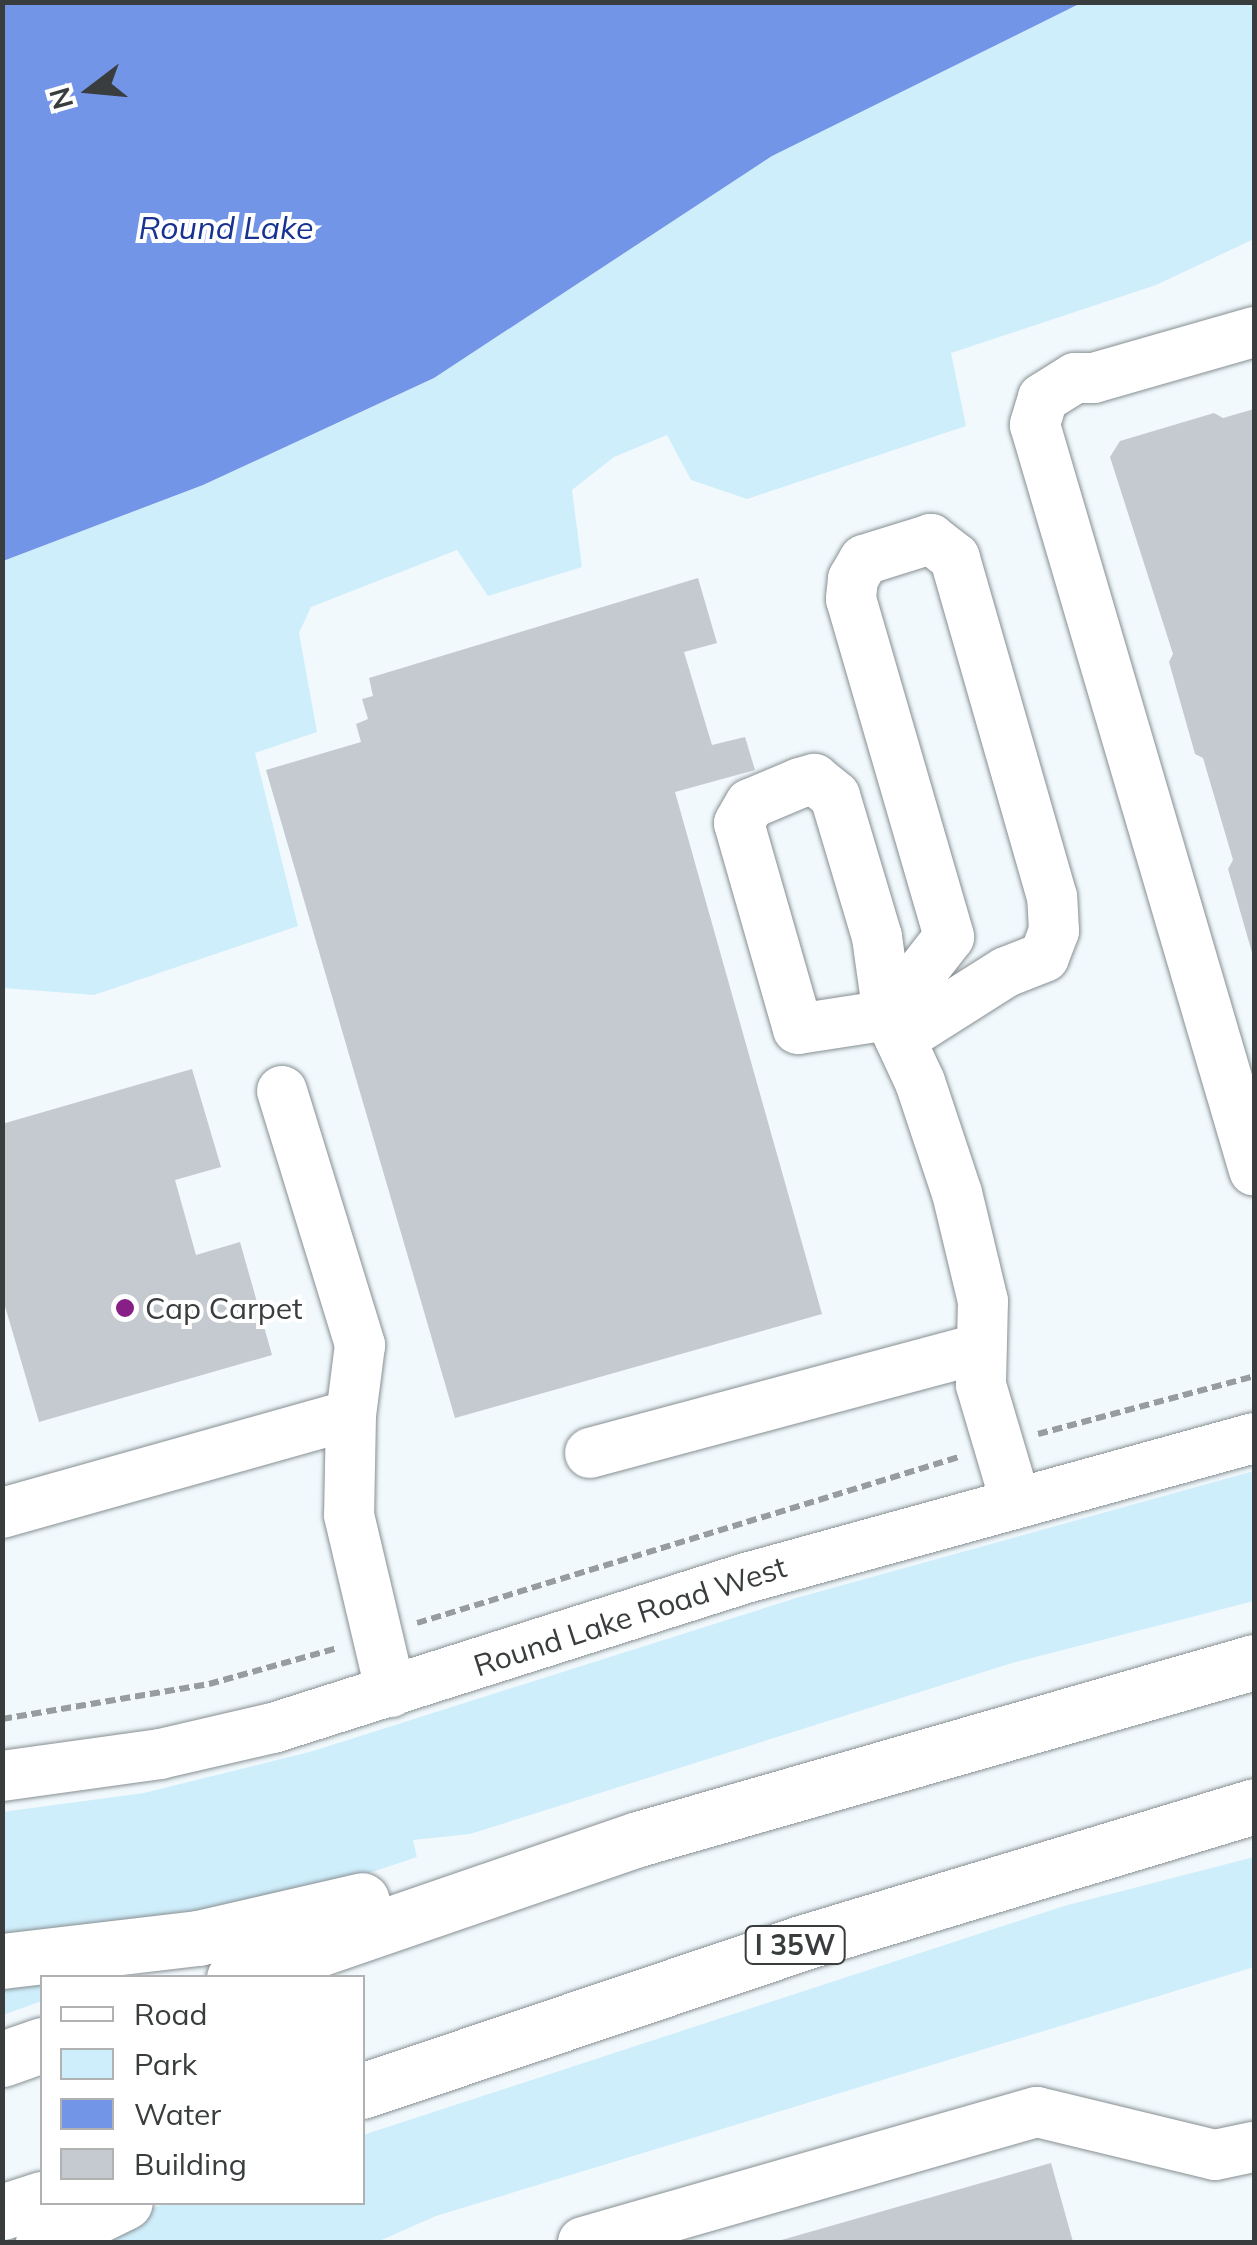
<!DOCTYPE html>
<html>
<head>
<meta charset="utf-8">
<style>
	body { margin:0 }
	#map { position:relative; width:1257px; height:2245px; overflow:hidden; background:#f1f9fd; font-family:Mulish,sans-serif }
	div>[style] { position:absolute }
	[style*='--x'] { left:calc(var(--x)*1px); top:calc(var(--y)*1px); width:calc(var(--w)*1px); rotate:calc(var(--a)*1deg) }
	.green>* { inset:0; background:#cfeefb }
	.water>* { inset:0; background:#7395e8 }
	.building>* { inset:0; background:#c4cacf }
	.path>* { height:6px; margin-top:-3px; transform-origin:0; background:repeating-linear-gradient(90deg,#979c9f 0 10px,transparent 0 15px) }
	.roads { filter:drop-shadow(0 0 2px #878f92) drop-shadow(0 0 2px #878f92) }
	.minor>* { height:50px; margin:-25px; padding:0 25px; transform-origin:25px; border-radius:25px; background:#fff }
	.highway>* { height:55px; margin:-27.5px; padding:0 27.5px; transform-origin:27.5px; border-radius:27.5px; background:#fff }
	.dots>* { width:28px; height:28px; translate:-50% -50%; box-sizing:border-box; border:5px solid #fff; border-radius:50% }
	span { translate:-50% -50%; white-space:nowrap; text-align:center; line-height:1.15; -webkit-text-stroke:8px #fff; paint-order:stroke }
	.shield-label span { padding:2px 8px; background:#fff; border:2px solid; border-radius:8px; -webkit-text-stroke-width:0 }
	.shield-label { font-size:28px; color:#3a3d3e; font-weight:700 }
	.poi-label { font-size:30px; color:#3a3d3e }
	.left { translate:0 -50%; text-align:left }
	.street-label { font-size:30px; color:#3a3d3e }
	.water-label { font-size:32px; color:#183291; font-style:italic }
	.frame { position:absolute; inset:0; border:5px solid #3a3d3e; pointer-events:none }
	.legend { position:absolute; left:40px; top:1975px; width:325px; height:230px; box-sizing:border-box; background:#fff; border:2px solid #b0b1b2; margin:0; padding:12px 18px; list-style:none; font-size:30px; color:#3a3d3e }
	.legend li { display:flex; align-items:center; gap:20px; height:50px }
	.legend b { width:50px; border:2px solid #b0b1b2 }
	.north { position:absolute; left:40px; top:40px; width:100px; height:100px; -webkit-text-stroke:8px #fff; paint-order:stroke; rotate:254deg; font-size:28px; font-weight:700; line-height:40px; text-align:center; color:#3a3d3e }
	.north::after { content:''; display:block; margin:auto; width:35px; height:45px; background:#3a3d3e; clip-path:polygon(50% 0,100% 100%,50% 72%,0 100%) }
</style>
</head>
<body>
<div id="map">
	<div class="green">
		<i style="clip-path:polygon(1081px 3px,1254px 3px,1254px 239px,1156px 285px,951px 353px,966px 426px,747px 499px,691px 480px,667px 435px,614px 457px,572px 490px,582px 567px,488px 596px,457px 550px,311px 607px,299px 633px,317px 732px,255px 753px,298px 926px,94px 995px,3px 988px,3px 561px,203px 485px,434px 378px,772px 156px)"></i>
		<i style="clip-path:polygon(1254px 1471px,1254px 1601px,1012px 1663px,470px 1834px,413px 1840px,417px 1857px,265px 1908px,3px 1946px,2px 1812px,144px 1793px,313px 1751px,796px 1598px)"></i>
		<i style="clip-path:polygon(1254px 1857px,1254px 1967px,436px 2216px,377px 2242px,69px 2242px,166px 2203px,362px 2202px,363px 2135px,1064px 1906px)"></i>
		<i style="clip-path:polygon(42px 1978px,42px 2001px,3px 2015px,2px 1982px)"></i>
	</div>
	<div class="water">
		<i style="clip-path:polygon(3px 2px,1081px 2px,1081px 3px,772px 156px,434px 378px,203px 485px,3px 561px)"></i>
	</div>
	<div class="building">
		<i style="clip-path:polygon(1254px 409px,1254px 956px,1253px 956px,1228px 869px,1233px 860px,1203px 758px,1195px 754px,1169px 662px,1173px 654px,1110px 457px,1120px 441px,1214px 413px,1223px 418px)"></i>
		<i style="clip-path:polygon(698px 578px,717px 643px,684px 652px,712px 745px,745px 737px,755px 770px,675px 792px,822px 1314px,455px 1418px,266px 770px,361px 742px,356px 724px,368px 719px,362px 699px,373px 696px,369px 678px)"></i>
		<i style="clip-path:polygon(192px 1069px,221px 1167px,175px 1180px,196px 1255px,240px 1242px,272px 1355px,39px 1422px,2px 1296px,2px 1124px)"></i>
		<i style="clip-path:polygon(1051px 2163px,1073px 2242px,778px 2242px,778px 2241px)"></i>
	</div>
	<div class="path">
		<i style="--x:1038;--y:1434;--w:224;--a:-15"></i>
		<i style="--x:417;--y:1623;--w:567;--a:-17.03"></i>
		<i style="--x:2;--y:1719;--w:210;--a:-9.6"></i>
		<i style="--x:209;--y:1684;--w:134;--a:-15.6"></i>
	</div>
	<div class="roads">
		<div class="minor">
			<i style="--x:1254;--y:332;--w:166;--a:164"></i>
			<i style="--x:1094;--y:378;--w:19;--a:180"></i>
			<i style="--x:1075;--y:378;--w:38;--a:148"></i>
			<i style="--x:1043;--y:398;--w:28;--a:107"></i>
			<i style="--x:1035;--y:425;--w:777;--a:73.62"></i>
			<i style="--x:900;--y:1039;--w:125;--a:-32.3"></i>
			<i style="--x:1006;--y:972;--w:41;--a:-21.5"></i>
			<i style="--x:1044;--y:957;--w:28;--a:-69"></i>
			<i style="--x:1054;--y:931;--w:34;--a:-93"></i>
			<i style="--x:1052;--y:897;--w:353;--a:-106"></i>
			<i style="--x:955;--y:558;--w:31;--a:-142"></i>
			<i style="--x:931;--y:539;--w:70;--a:162.6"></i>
			<i style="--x:864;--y:560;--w:22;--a:120"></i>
			<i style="--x:853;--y:579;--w:20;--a:96"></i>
			<i style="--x:851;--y:599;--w:352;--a:73.8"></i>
			<i style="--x:949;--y:937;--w:99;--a:128"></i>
			<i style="--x:888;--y:1015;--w:91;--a:171.2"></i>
			<i style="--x:798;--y:1029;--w:214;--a:-106"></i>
			<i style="--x:739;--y:823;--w:22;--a:-60"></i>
			<i style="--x:750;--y:804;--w:54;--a:-22.8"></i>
			<i style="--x:800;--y:783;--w:15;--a:-16"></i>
			<i style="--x:814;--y:779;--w:27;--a:39"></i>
			<i style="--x:835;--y:796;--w:147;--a:73.4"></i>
			<i style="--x:877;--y:937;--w:79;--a:82"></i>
			<i style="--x:888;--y:1015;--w:27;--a:63"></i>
			<i style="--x:900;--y:1039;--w:47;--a:65.1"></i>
			<i style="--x:920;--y:1082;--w:117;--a:71.6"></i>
			<i style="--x:957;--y:1193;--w:111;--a:76.5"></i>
			<i style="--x:983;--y:1301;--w:84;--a:91.4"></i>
			<i style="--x:981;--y:1385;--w:120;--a:73.5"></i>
			<i style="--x:282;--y:1091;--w:266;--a:72.9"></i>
			<i style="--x:360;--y:1345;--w:71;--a:97.3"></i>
			<i style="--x:590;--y:1453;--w:405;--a:-15"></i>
			<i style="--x:2;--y:1513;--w:362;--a:-15.7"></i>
			<i style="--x:351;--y:1415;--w:100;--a:91.1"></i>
			<i style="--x:349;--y:1515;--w:182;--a:76.7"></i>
			<i style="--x:2;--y:1776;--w:160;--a:-7.9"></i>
			<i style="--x:160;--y:1754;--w:116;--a:-13"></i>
			<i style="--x:273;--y:1728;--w:496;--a:-17.6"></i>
			<i style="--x:746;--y:1578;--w:527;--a:-15.41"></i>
			<i style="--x:583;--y:2242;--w:472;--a:-16"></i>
			<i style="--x:1037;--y:2112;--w:183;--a:13.6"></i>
			<i style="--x:1215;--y:2155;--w:40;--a:-12"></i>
		</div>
		<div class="highway">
			<i style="--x:2;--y:1961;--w:197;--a:-6.7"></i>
			<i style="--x:198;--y:1938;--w:168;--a:-13"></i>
			<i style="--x:234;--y:1978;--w:427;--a:-19"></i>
			<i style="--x:638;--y:1839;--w:641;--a:-16.03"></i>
			<i style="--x:2;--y:2059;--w:42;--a:-19.3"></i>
			<i style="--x:362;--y:2091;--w:463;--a:-18.6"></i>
			<i style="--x:801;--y:1943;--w:473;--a:-16.8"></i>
			<i style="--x:2;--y:2212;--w:42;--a:-18"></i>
			<i style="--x:43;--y:2242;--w:91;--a:-26"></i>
		</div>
	</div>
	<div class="dots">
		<i style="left:125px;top:1308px;background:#871f86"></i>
	</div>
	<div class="shield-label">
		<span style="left:795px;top:1945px">I 35W</span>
	</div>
	<div class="poi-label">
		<span class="left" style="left:145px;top:1308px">Cap Carpet</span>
	</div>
	<div class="street-label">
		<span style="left:630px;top:1616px;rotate:-18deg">Round Lake Road West</span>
	</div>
	<div class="water-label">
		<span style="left:226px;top:227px">Round Lake</span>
	</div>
	<div class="frame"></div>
	<ul class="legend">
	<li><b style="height:12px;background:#fff"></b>Road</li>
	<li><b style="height:28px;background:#cfeefb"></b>Park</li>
	<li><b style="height:28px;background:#7395e8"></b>Water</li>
	<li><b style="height:28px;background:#c4cacf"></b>Building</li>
	</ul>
	<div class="north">N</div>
</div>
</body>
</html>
